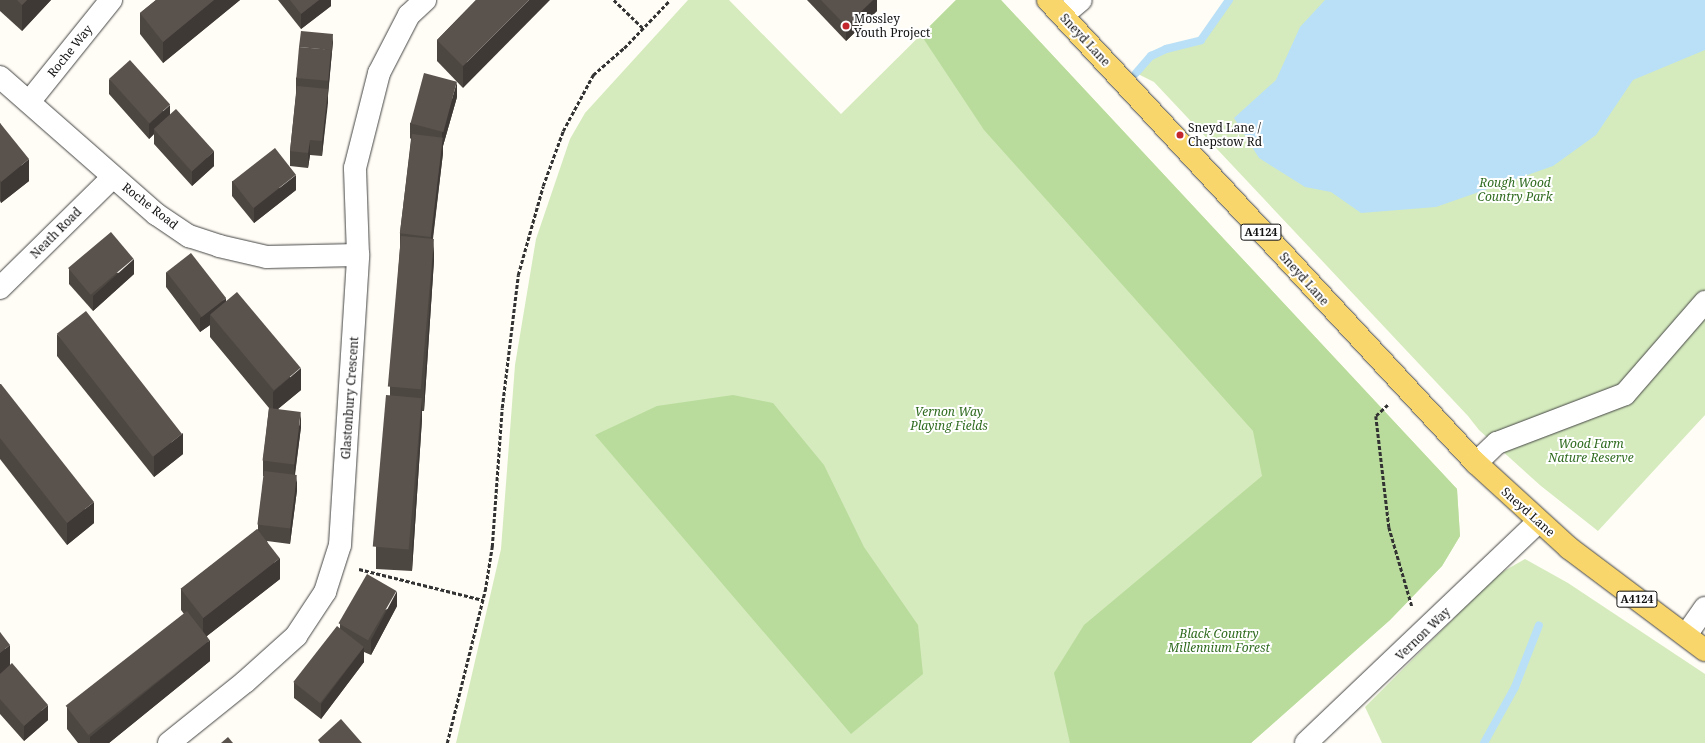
<!DOCTYPE html>
<html>
<head>
<meta charset="utf-8">
<style>
	body { margin:0 }
	#map { position:relative; width:1705px; height:743px; overflow:hidden; background:#fffdf5; font-family:"Noto Serif",serif }
	div>[style] { position:absolute }
	[style*='--x'] { left:calc(var(--x)*1px); top:calc(var(--y)*1px); width:calc(var(--w)*1px); rotate:calc(var(--a)*1deg) }
	.green>* { inset:0; background:#d5ebbd }
	.forest>* { inset:0; background:#b9dc9c }
	.water>* { inset:0; background:#b9e0f7 }
	.stream>* { height:8px; margin:-4px; padding:0 4px; transform-origin:4px; border-radius:4px; background:#b9e0f7 }
	.path>* { height:2.5px; margin-top:-1.25px; transform-origin:0; background:repeating-linear-gradient(90deg,#333 0 4px,transparent 0 6px) }
	.roads { filter:drop-shadow(0 0 1px #444) drop-shadow(0 0 1px #444) }
	.minor>* { height:22px; margin:-11px; padding:0 11px; transform-origin:11px; border-radius:11px; background:#fff }
	.major>* { height:22px; margin:-11px; padding:0 11px; transform-origin:11px; border-radius:11px; background:#f9d66b }
	.wall>* { inset:0; background:#4d4742 }
	.shaded-wall>* { inset:0; background:#3f3936 }
	.building>* { inset:0; background:#5a524d; transform-origin:0 0 }
	.dots>* { width:11px; height:11px; translate:-50% -50%; box-sizing:border-box; border:2px solid #fff; border-radius:50% }
	span { translate:-50% -50%; white-space:nowrap; text-align:center; line-height:1.15; -webkit-text-stroke:4px #fff; paint-order:stroke }
	.shield-label span { padding:1px 3px; background:#fff; border:1px solid; border-radius:3px; -webkit-text-stroke-width:0 }
	.shield-label { font-size:11px; color:#111; font-weight:700 }
	.poi-label { font-size:12px; color:#111 }
	.left { translate:0 -50%; text-align:left }
	.street-label { font-size:12px; color:#111 }
	.park-label { font-size:12px; color:#2f6b1f; font-style:italic }
</style>
</head>
<body>
<div id="map">
	<div class="green">
		<i style="clip-path:polygon(688px 0,729px 0,841px 114px,956px 0,1001px 0,1457px 489px,1460px 536px,1442px 566px,1390px 620px,1251px 743px,456px 743px,501px 549px,515px 365px,536px 239px,570px 139px,585px 113px)"></i>
		<i style="clip-path:polygon(1229px 0,1705px 0,1705px 415px,1598px 531px,1541px 486px,1479px 430px,1468px 416px,1154px 82px,1136px 73px,1151px 56px,1166px 49px,1201px 40px)"></i>
		<i style="clip-path:polygon(1525px 559px,1568px 583px,1705px 674px,1705px 743px,1382px 743px,1365px 707px,1497px 575px)"></i>
	</div>
	<div class="forest">
		<i style="clip-path:polygon(956px 0,1001px 0,1457px 489px,1460px 536px,1442px 566px,1390px 620px,1251px 743px,1070px 743px,1054px 673px,1084px 625px,1262px 476px,1253px 431px,984px 130px,921px 35px)"></i>
		<i style="clip-path:polygon(733px 395px,773px 403px,824px 465px,864px 547px,918px 625px,923px 674px,851px 734px,595px 435px,657px 406px)"></i>
	</div>
	<div class="water">
		<i style="clip-path:polygon(1325px 0,1705px 0,1705px 50px,1633px 80px,1596px 135px,1553px 166px,1436px 207px,1361px 213px,1331px 192px,1305px 187px,1259px 158px,1234px 118px,1276px 80px,1300px 27px)"></i>
	</div>
	<div class="stream">
		<i style="--x:1136;--y:73;--w:23;--a:-49"></i>
		<i style="--x:1151;--y:56;--w:17;--a:-25"></i>
		<i style="--x:1166;--y:49;--w:36;--a:-14"></i>
		<i style="--x:1201;--y:40;--w:49;--a:-55"></i>
		<i style="--x:1484;--y:743;--w:64;--a:-61"></i>
		<i style="--x:1515;--y:687;--w:66;--a:-68.8"></i>
	</div>
	<div class="path">
		<i style="--x:614;--y:0;--w:40;--a:44"></i>
		<i style="--x:1388;--y:405;--w:16;--a:137"></i>
		<i style="--x:1376;--y:416;--w:112;--a:83.3"></i>
		<i style="--x:1389;--y:527;--w:82;--a:73.8"></i>
		<i style="--x:359;--y:569;--w:128;--a:14"></i>
		<i style="--x:447;--y:743;--w:157;--a:-76"></i>
		<i style="--x:485;--y:591;--w:45;--a:-81"></i>
		<i style="--x:492;--y:547;--w:139;--a:-85.9"></i>
		<i style="--x:502;--y:408;--w:134;--a:-83.1"></i>
		<i style="--x:518;--y:275;--w:92;--a:-74.3"></i>
		<i style="--x:543;--y:186;--w:59;--a:-70"></i>
		<i style="--x:563;--y:131;--w:64;--a:-61.8"></i>
		<i style="--x:593;--y:75;--w:41;--a:-41.1"></i>
		<i style="--x:624;--y:48;--w:66;--a:-46.2"></i>
	</div>
	<div class="roads">
		<div class="minor">
			<i style="--x:1063;--y:15;--w:23;--a:-40"></i>
			<i style="--x:0;--y:77;--w:208;--a:41.3"></i>
			<i style="--x:156;--y:214;--w:40;--a:34"></i>
			<i style="--x:189;--y:236;--w:32;--a:18"></i>
			<i style="--x:219;--y:246;--w:49;--a:12.9"></i>
			<i style="--x:267;--y:257;--w:91;--a:-1.3"></i>
			<i style="--x:29;--y:102;--w:131;--a:-51.2"></i>
			<i style="--x:0;--y:288;--w:158;--a:-44.5"></i>
			<i style="--x:1476;--y:463;--w:29;--a:-44"></i>
			<i style="--x:1497;--y:443;--w:137;--a:-20.9"></i>
			<i style="--x:1625;--y:394;--w:122;--a:-49"></i>
			<i style="--x:1686;--y:635;--w:33;--a:-55"></i>
			<i style="--x:169;--y:743;--w:97;--a:-38.8"></i>
			<i style="--x:245;--y:682;--w:69;--a:-42"></i>
			<i style="--x:296;--y:636;--w:53;--a:-56.6"></i>
			<i style="--x:325;--y:592;--w:49;--a:-72.3"></i>
			<i style="--x:340;--y:545;--w:291;--a:-86.4"></i>
			<i style="--x:358;--y:255;--w:87;--a:-92"></i>
			<i style="--x:355;--y:168;--w:98;--a:-75.8"></i>
			<i style="--x:379;--y:73;--w:65;--a:-62.7"></i>
			<i style="--x:409;--y:15;--w:22;--a:-43"></i>
			<i style="--x:1306;--y:743;--w:320;--a:-43.6"></i>
		</div>
		<div class="major">
			<i style="--x:1048;--y:0;--w:631;--a:47.25"></i>
			<i style="--x:1476;--y:463;--w:126;--a:42.4"></i>
			<i style="--x:1569;--y:548;--w:170;--a:36.9"></i>
		</div>
	</div>
	<div class="wall">
		<i style="clip-path:polygon(0 0,51px 0,22px 31px,0 11px)"></i>
		<i style="clip-path:polygon(156px 0,240px 0,163px 63px,140px 34px,140px 13px)"></i>
		<i style="clip-path:polygon(278px 0,331px 0,331px 6px,301px 29px)"></i>
		<i style="clip-path:polygon(476px 0,463px 88px,437px 61px,437px 40px)"></i>
		<i style="clip-path:polygon(807px 0,877px 0,877px 11px,846px 41px)"></i>
		<i style="clip-path:polygon(333px 41px,322px 156px,310px 155px,308px 168px,290px 166px,290px 151px,296px 93px,296px 78px)"></i>
		<i style="clip-path:polygon(109px 79px,170px 115px,214px 166px,192px 186px,154px 144px,154px 134px,149px 139px,109px 94px)"></i>
		<i style="clip-path:polygon(457px 97px,443px 146px,443px 153px,433px 239px,434px 260px,424px 411px,422px 411px,422px 419px,412px 571px,376px 569px,376px 547px,390px 395px,390px 387px,400px 248px,400px 233px,411px 139px,410px 138px,410px 123px)"></i>
		<i style="clip-path:polygon(0 123px,29px 181px,1px 203px,0 201px)"></i>
		<i style="clip-path:polygon(232px 181px,296px 190px,254px 223px,232px 196px)"></i>
		<i style="clip-path:polygon(69px 269px,134px 274px,93px 311px,69px 284px)"></i>
		<i style="clip-path:polygon(166px 272px,226px 302px,301px 390px,278px 409px,301px 427px,295px 475px,297px 490px,290px 544px,267px 541px,280px 579px,207px 636px,210px 661px,109px 743px,78px 743px,67px 729px,67px 708px,184px 614px,181px 610px,181px 589px,258px 529px,258px 525px,264px 476px,263px 476px,263px 461px,269px 408px,210px 337px,210px 325px,200px 332px,166px 287px)"></i>
		<i style="clip-path:polygon(57px 334px,183px 454px,154px 477px,57px 356px)"></i>
		<i style="clip-path:polygon(0 384px,94px 523px,67px 545px,0 459px)"></i>
		<i style="clip-path:polygon(397px 606px,371px 655px,364px 652px,364px 662px,321px 719px,294px 698px,294px 683px,340px 629px,340px 624px)"></i>
		<i style="clip-path:polygon(0 632px,10px 665px,48px 720px,24px 741px,0 714px)"></i>
	</div>
	<div class="shaded-wall">
		<i style="clip-path:polygon(27px 0,51px 0,22px 31px,22px 5px)"></i>
		<i style="clip-path:polygon(214px 0,240px 0,163px 63px,163px 42px)"></i>
		<i style="clip-path:polygon(319px 0,331px 0,331px 6px,301px 29px,301px 14px)"></i>
		<i style="clip-path:polygon(529px 0,550px 0,463px 88px,463px 66px)"></i>
		<i style="clip-path:polygon(873px 0,877px 0,877px 11px,846px 41px,846px 26px)"></i>
		<i style="clip-path:polygon(333px 34px,333px 41px,328px 96px,328px 81px,331px 50px)"></i>
		<i style="clip-path:polygon(457px 82px,457px 97px,443px 146px,443px 153px,431px 252px,431px 237px,442px 144px,442px 133px)"></i>
		<i style="clip-path:polygon(328px 89px,328px 103px,322px 156px,322px 141px)"></i>
		<i style="clip-path:polygon(170px 105px,170px 120px,154px 130px,154px 134px,149px 139px,149px 124px)"></i>
		<i style="clip-path:polygon(310px 140px,310px 155px,308px 168px,308px 153px)"></i>
		<i style="clip-path:polygon(214px 151px,214px 166px,192px 186px,192px 171px)"></i>
		<i style="clip-path:polygon(29px 159px,29px 181px,1px 203px,1px 182px)"></i>
		<i style="clip-path:polygon(296px 175px,296px 190px,254px 223px,254px 208px)"></i>
		<i style="clip-path:polygon(434px 239px,434px 260px,424px 411px,424px 390px)"></i>
		<i style="clip-path:polygon(134px 259px,134px 274px,93px 311px,93px 296px)"></i>
		<i style="clip-path:polygon(226px 298px,226px 313px,210px 315px,210px 325px,200px 332px,200px 318px)"></i>
		<i style="clip-path:polygon(301px 368px,301px 390px,273px 413px,273px 392px)"></i>
		<i style="clip-path:polygon(422px 398px,422px 419px,412px 571px,412px 550px)"></i>
		<i style="clip-path:polygon(301px 412px,301px 427px,294px 480px,294px 465px)"></i>
		<i style="clip-path:polygon(183px 433px,183px 454px,154px 477px,154px 456px)"></i>
		<i style="clip-path:polygon(297px 475px,297px 490px,290px 544px,290px 529px)"></i>
		<i style="clip-path:polygon(94px 502px,94px 523px,67px 545px,67px 523px)"></i>
		<i style="clip-path:polygon(280px 558px,280px 579px,203px 639px,203px 618px)"></i>
		<i style="clip-path:polygon(397px 591px,397px 606px,371px 655px,371px 640px)"></i>
		<i style="clip-path:polygon(210px 640px,210px 661px,109px 743px,90px 743px,90px 737px)"></i>
		<i style="clip-path:polygon(10px 645px,10px 666px,0 674px,0 653px)"></i>
		<i style="clip-path:polygon(364px 647px,364px 662px,321px 719px,321px 704px)"></i>
		<i style="clip-path:polygon(48px 705px,48px 720px,24px 741px,24px 726px)"></i>
	</div>
	<div class="building">
		<i style="clip-path:polygon(17px 0,27px 0,22px 5px)"></i>
		<i style="clip-path:polygon(156px 0,214px 0,163px 42px,140px 13px)"></i>
		<i style="clip-path:polygon(290px 0,319px 0,301px 14px)"></i>
		<i style="clip-path:polygon(476px 0,529px 0,463px 66px,437px 40px)"></i>
		<i style="clip-path:polygon(821px 0,873px 0,846px 26px)"></i>
		<i style="clip-path:polygon(301px 31px,333px 34px,331px 57px,331px 50px,299px 47px)"></i>
		<i style="left:299px;top:47px;width:32px;height:31px;rotate:5deg"></i>
		<i style="left:130px;top:60px;width:60px;height:28px;rotate:48deg"></i>
		<i style="left:424px;top:73px;width:34px;height:52px;rotate:15deg"></i>
		<i style="clip-path:polygon(297px 86px,328px 89px,322px 141px,310px 140px,308px 153px,290px 151px)"></i>
		<i style="left:176px;top:109px;width:57px;height:30px;rotate:48deg"></i>
		<i style="clip-path:polygon(0 123px,29px 159px,1px 182px,0 180px)"></i>
		<i style="left:412px;top:134px;width:31px;height:100px;rotate:7deg"></i>
		<i style="left:275px;top:148px;width:34px;height:54px;rotate:52deg"></i>
		<i style="left:111px;top:232px;width:35px;height:56px;rotate:50deg"></i>
		<i style="left:401px;top:236px;width:33px;height:151px;rotate:5deg"></i>
		<i style="left:191px;top:253px;width:57px;height:31px;rotate:52deg"></i>
		<i style="left:237px;top:292px;width:99px;height:35px;rotate:50deg"></i>
		<i style="left:86px;top:311px;width:156px;height:37px;rotate:52deg"></i>
		<i style="clip-path:polygon(0 384px,1px 384px,94px 502px,67px 523px,0 438px)"></i>
		<i style="left:386px;top:395px;width:36px;height:152px;rotate:5deg"></i>
		<i style="left:269px;top:408px;width:32px;height:53px;rotate:7deg"></i>
		<i style="left:264px;top:471px;width:33px;height:54px;rotate:7deg"></i>
		<i style="left:257px;top:529px;width:37px;height:97px;rotate:52deg"></i>
		<i style="left:367px;top:574px;width:34px;height:57px;rotate:30deg"></i>
		<i style="left:187px;top:611px;width:37px;height:154px;rotate:52deg"></i>
		<i style="left:337px;top:626px;width:34px;height:71px;rotate:38deg"></i>
		<i style="clip-path:polygon(0 632px,10px 645px,0 653px)"></i>
		<i style="clip-path:polygon(12px 663px,48px 705px,24px 726px,0 699px,0 674px)"></i>
		<i style="clip-path:polygon(341px 719px,362px 743px,320px 743px,318px 740px)"></i>
		<i style="clip-path:polygon(228px 737px,233px 743px,221px 743px)"></i>
	</div>
	<div class="dots">
		<i style="left:846px;top:26px;background:#c4262e"></i>
		<i style="left:1180px;top:135px;background:#c4262e"></i>
	</div>
	<div class="shield-label">
		<span style="left:1261px;top:232px">A4124</span>
		<span style="left:1637px;top:599px">A4124</span>
	</div>
	<div class="poi-label">
		<span class="left" style="left:854px;top:26px">Mossley<br>Youth Project</span>
		<span class="left" style="left:1188px;top:135px">Sneyd Lane /<br>Chepstow Rd</span>
	</div>
	<div class="street-label">
		<span style="left:1085px;top:40px;rotate:47deg">Sneyd Lane</span>
		<span style="left:70px;top:51px;rotate:-51deg">Roche Way</span>
		<span style="left:150px;top:206px;rotate:38deg">Roche Road</span>
		<span style="left:56px;top:233px;rotate:-45deg">Neath Road</span>
		<span style="left:1304px;top:279px;rotate:48deg">Sneyd Lane</span>
		<span style="left:350px;top:398px;rotate:-86deg">Glastonbury Crescent</span>
		<span style="left:1528px;top:512px;rotate:42deg">Sneyd Lane</span>
		<span style="left:1423px;top:634px;rotate:-44deg">Vernon Way</span>
	</div>
	<div class="park-label">
		<span style="left:1515px;top:190px">Rough Wood<br>Country Park</span>
		<span style="left:949px;top:419px">Vernon Way<br>Playing Fields</span>
		<span style="left:1591px;top:451px">Wood Farm<br>Nature Reserve</span>
		<span style="left:1219px;top:641px">Black Country<br>Millennium Forest</span>
	</div>
</div>
</body>
</html>
